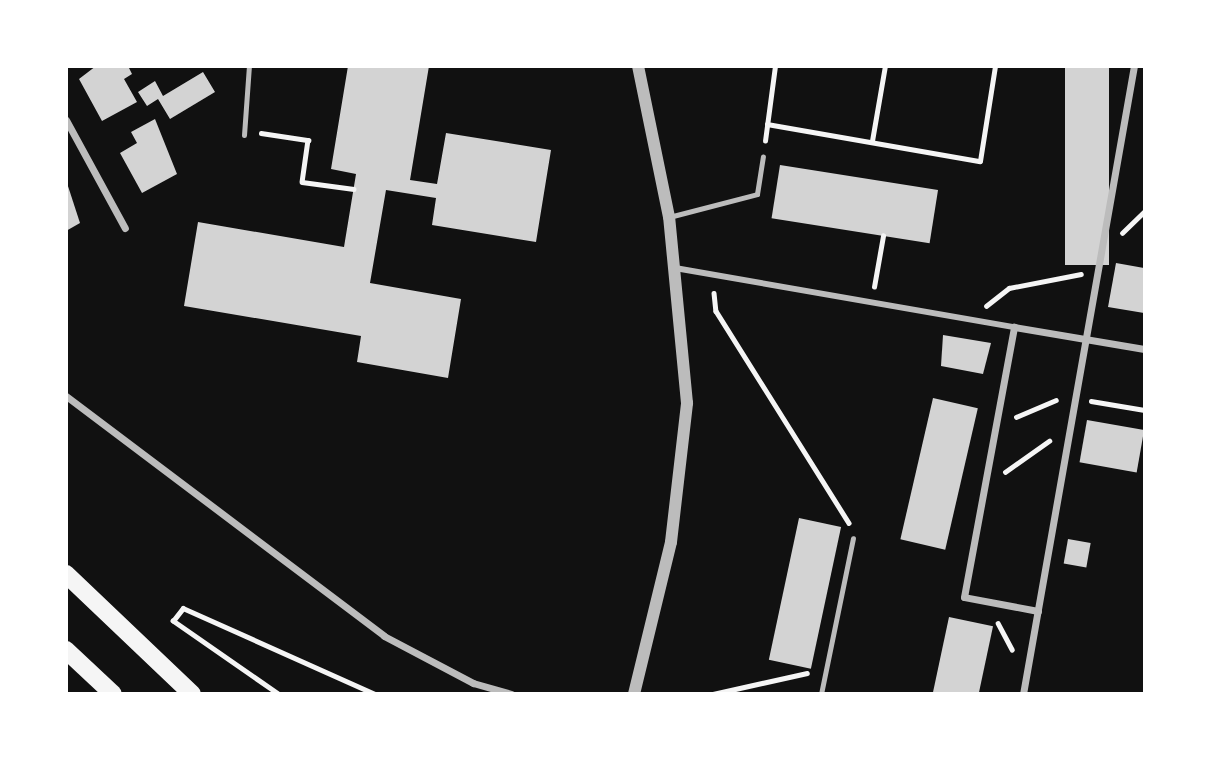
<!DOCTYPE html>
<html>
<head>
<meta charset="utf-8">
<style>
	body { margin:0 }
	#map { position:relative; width:1211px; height:760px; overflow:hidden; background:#111; font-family:"PT Sans Narrow",sans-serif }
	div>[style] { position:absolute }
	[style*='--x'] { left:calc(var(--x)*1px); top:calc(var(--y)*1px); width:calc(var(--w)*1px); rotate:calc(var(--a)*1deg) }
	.building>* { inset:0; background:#d3d3d3; transform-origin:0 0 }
	.path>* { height:4.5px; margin:-2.25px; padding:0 2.25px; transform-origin:2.25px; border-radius:2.25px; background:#f5f5f5 }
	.service>* { height:5px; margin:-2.5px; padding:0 2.5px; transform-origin:2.5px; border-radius:2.5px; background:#bcbcbc }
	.pedestrian>* { height:6px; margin:-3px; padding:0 3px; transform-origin:3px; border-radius:3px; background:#bcbcbc }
	.minor>* { height:7px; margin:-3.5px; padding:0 3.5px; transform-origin:3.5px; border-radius:3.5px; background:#bcbcbc }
	.tertiary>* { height:12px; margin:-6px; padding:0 6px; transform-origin:6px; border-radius:6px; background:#bcbcbc }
	.primary>* { height:18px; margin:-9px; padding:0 9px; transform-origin:9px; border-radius:9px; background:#f5f5f5 }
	span { translate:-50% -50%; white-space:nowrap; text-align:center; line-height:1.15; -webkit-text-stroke:5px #fff; paint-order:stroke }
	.frame { position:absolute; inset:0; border:68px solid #fff; pointer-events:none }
</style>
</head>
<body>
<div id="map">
	<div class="building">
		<i style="clip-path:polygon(96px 66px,128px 66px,132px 74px,124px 79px,137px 102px,102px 121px,79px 79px)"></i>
		<i style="clip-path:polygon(348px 66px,429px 66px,410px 180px,437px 184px,446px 133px,551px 150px,536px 242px,432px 225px,436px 198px,386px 190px,370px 283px,461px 299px,448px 378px,357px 362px,361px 336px,184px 306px,198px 222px,344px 247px,356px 174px,331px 169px)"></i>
		<i style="left:1065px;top:66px;width:44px;height:199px"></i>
		<i style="clip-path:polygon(203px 72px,215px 92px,170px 119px,158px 99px,147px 106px,138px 92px,155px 81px,163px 96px)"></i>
		<i style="clip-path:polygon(155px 119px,177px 174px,142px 193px,120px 153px,137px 143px,131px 132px)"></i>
		<i style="left:780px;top:165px;width:160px;height:54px;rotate:9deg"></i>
		<i style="clip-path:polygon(66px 180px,80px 223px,66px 231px)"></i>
		<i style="clip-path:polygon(1116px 263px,1144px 268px,1144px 313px,1108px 307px)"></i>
		<i style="clip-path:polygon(943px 335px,991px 343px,983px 374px,941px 366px)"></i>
		<i style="left:933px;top:398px;width:46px;height:145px;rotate:13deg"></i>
		<i style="left:1087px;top:420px;width:58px;height:43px;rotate:10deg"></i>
		<i style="left:799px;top:518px;width:43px;height:145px;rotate:12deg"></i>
		<i style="left:1068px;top:539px;width:23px;height:25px;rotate:10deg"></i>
		<i style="left:949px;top:617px;width:45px;height:79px;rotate:12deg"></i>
	</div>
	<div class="path">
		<i style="--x:767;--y:124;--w:216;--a:9.9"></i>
		<i style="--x:980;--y:161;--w:96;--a:-81"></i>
		<i style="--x:261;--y:133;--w:48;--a:8.5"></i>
		<i style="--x:308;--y:140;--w:42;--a:98.1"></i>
		<i style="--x:302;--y:182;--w:52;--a:7.7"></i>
		<i style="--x:765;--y:141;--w:76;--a:-82.4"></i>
		<i style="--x:872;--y:141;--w:76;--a:-80.2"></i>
		<i style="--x:1122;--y:233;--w:30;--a:-44"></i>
		<i style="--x:874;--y:287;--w:52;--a:-80"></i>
		<i style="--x:714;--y:293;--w:18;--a:84"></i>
		<i style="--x:716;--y:311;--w:250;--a:57.9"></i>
		<i style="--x:986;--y:306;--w:29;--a:-38"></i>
		<i style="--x:1009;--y:288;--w:73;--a:-11"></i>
		<i style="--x:1091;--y:401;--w:54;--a:9.6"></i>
		<i style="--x:1016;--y:417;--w:43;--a:-23"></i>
		<i style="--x:1005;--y:472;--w:54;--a:-35.2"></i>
		<i style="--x:998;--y:623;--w:30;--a:62"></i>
		<i style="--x:278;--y:694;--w:128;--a:-145.2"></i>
		<i style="--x:173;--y:621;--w:16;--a:-52"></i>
		<i style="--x:183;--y:608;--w:210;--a:24.1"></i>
		<i style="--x:713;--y:694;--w:96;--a:-12.6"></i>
	</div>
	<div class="service">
		<i style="--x:244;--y:135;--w:69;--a:-85.9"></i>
		<i style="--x:669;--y:217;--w:91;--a:-14.6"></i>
		<i style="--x:757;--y:194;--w:38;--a:-81"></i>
		<i style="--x:821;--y:694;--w:159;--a:-78.4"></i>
	</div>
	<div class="pedestrian">
		<i style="--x:675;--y:268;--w:344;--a:9.9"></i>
	</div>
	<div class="minor">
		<i style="--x:66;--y:120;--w:123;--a:61.4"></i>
		<i style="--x:66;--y:396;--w:398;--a:37"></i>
		<i style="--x:384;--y:636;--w:101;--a:27.8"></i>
		<i style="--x:473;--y:683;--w:40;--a:16"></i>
		<i style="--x:1038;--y:611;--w:75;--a:-169.3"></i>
		<i style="--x:964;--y:597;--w:275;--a:-79.5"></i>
		<i style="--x:1014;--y:327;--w:132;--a:9.6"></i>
		<i style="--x:1023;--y:694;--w:638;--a:-79.98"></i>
	</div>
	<div class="tertiary">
		<i style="--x:634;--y:694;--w:156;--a:-76.3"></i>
		<i style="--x:671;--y:542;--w:140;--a:-83.4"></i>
		<i style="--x:687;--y:403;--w:187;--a:-95.5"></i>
		<i style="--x:669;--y:217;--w:154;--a:-101.6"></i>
	</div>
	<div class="primary">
		<i style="--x:66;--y:574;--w:174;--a:43.6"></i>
		<i style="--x:66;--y:650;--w:64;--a:43.1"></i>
	</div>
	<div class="frame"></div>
</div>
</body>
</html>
